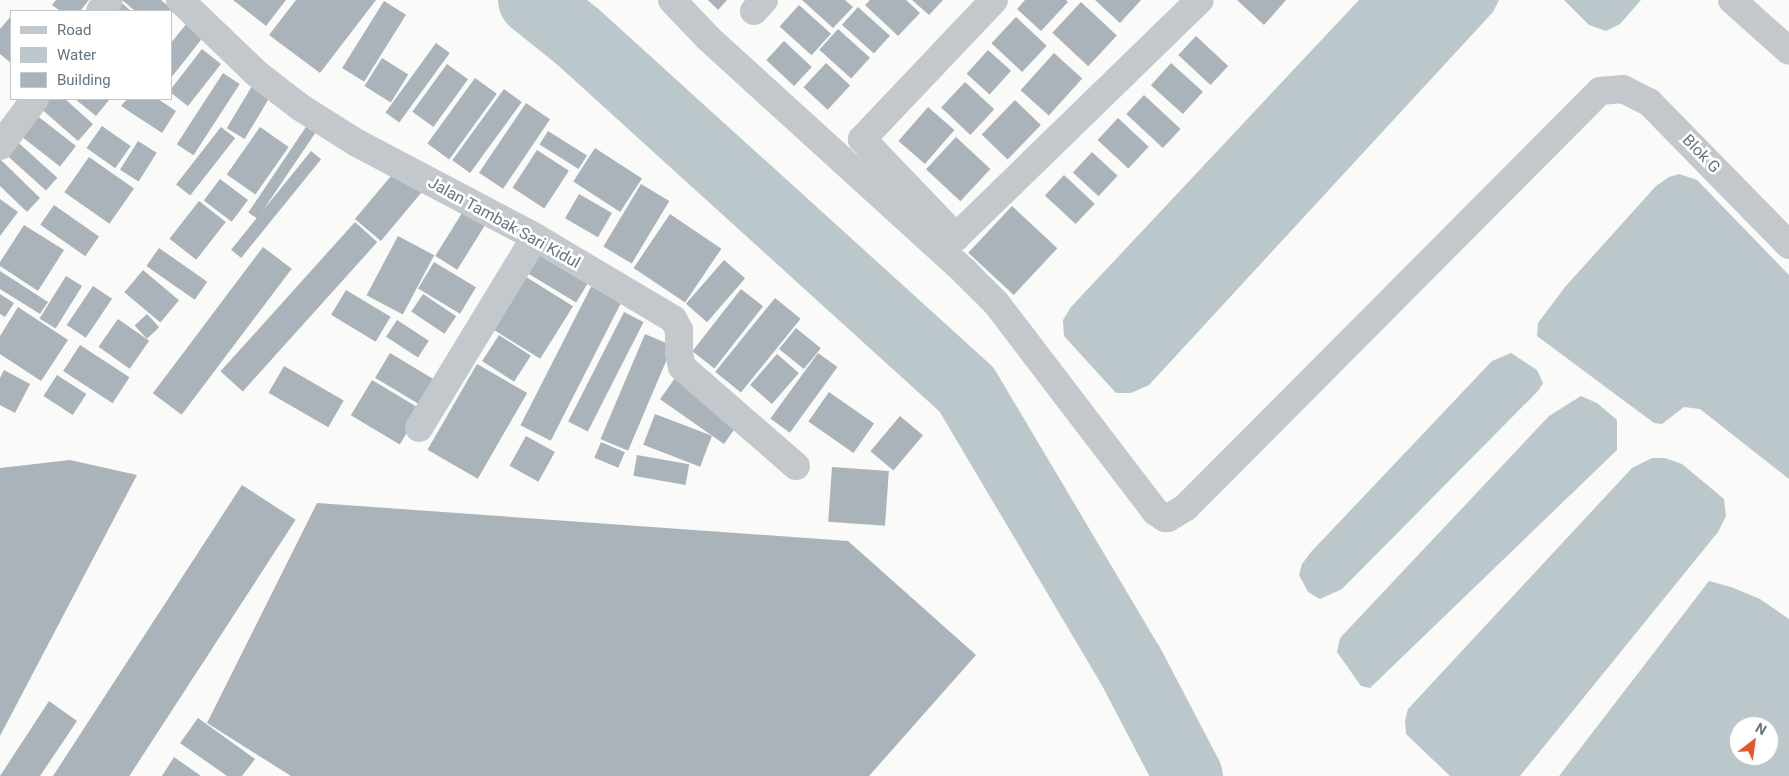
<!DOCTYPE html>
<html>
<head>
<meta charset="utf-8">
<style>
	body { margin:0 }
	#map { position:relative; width:1789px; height:776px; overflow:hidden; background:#fafaf8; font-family:Roboto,sans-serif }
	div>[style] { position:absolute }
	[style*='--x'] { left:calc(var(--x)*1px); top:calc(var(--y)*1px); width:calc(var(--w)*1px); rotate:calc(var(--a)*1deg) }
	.water>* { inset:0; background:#bbc7cb }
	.river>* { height:69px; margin:-34.5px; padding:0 34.5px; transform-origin:34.5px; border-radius:34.5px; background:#bbc7cb }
	.building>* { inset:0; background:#aab3b9; transform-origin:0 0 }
	.minor>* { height:28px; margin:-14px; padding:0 14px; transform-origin:14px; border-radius:14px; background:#c3c8cc }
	span { translate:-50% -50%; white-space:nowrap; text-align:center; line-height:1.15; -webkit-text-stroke:5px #fff; paint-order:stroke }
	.street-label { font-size:16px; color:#657683 }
	.legend { position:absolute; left:10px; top:10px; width:162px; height:90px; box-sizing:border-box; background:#fff; border:1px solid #c1c8cd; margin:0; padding:6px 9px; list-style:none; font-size:15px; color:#657683 }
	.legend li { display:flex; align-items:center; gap:10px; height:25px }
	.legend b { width:25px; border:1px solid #c1c8cd }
	.north { position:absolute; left:1729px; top:716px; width:50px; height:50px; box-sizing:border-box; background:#fff; border:1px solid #c1c8cd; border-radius:50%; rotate:30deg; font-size:14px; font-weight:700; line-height:20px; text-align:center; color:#657683 }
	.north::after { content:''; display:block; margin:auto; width:18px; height:22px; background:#e4572e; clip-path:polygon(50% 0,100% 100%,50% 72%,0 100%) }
</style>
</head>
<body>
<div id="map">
	<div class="water">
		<i style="clip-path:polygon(1359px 0,1499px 0,1493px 12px,1149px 385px,1131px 393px,1116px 393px,1064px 336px,1063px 320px,1071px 307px)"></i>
		<i style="clip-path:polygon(1564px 0,1641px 0,1620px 24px,1606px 31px,1589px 25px)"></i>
		<i style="clip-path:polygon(1679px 174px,1697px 180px,1789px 275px,1789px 479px,1700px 409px,1684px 407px,1662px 424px,1654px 423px,1537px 336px,1538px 323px,1565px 287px,1656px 186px,1669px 177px)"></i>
		<i style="clip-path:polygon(1511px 353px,1537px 370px,1543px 383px,1538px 391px,1342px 589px,1320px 599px,1308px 592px,1299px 575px,1302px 564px,1311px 552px,1492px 361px)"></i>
		<i style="clip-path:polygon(1581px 396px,1597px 403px,1617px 420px,1617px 450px,1370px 688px,1361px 686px,1337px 652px,1340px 638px,1549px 416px)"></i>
		<i style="clip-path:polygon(1652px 458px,1665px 458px,1682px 464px,1724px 499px,1726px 516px,1718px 532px,1520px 776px,1450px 776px,1406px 734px,1405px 721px,1408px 709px,1632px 468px)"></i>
		<i style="clip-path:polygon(evenodd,1709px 581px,1731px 587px,1760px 599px,1789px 619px,1789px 776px,1559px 776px,1709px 581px,1739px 726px,1769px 726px,1769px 756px,1739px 756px,1739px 726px)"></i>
	</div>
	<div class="river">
		<i style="--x:532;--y:0;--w:58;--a:38.7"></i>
		<i style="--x:577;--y:36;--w:525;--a:42.22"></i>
		<i style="--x:966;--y:389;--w:321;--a:59.3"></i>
		<i style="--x:1130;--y:665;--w:125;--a:62.4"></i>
	</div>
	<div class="building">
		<i style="clip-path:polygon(56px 0,89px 0,80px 11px,60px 11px,52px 5px)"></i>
		<i style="clip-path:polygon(122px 0,161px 0,174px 11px,171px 14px,171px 11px,135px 11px)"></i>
		<i style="clip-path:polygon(233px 0,286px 0,266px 26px)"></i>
		<i style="clip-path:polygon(296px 0,376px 0,320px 73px,269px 35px)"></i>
		<i style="clip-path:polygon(708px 0,727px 0,718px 10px)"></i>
		<i style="clip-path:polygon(802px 0,845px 0,853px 7px,833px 28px)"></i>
		<i style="clip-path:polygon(870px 0,906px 0,920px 13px,898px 36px,865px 5px)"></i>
		<i style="clip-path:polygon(912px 0,943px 0,929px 15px)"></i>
		<i style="clip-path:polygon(1025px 0,1066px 0,1068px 2px,1041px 31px,1017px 9px)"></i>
		<i style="clip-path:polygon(1095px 0,1141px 0,1120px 23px)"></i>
		<i style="clip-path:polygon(1237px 0,1286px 0,1264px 25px)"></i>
		<i style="left:384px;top:1px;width:26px;height:79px;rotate:32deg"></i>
		<i style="left:1081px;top:2px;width:49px;height:42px;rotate:43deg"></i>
		<i style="clip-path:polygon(122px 3px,131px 11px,115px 11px)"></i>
		<i style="left:799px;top:5px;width:43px;height:29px;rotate:42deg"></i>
		<i style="left:858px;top:7px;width:43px;height:24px;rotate:42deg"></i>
		<i style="clip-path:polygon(11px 16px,11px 63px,0 54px,0 29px)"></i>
		<i style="left:1016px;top:17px;width:42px;height:36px;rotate:43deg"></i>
		<i style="clip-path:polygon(187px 23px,204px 36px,171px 78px,171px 43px)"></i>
		<i style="left:838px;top:29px;width:43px;height:28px;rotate:42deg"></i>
		<i style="left:1196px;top:36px;width:44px;height:26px;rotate:43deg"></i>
		<i style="left:784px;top:41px;width:38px;height:26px;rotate:43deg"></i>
		<i style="left:436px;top:43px;width:17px;height:86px;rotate:36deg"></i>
		<i style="clip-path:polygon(202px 49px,221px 64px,188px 106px,171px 93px,171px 89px)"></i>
		<i style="left:988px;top:50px;width:31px;height:32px;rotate:42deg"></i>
		<i style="left:1054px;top:53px;width:38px;height:50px;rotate:42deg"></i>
		<i style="left:382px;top:58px;width:31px;height:33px;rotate:32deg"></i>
		<i style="left:826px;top:63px;width:33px;height:33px;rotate:43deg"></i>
		<i style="left:1171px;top:63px;width:43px;height:30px;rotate:42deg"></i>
		<i style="left:447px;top:64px;width:26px;height:59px;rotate:36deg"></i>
		<i style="left:223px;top:73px;width:20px;height:85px;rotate:33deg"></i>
		<i style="left:475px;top:78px;width:27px;height:81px;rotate:36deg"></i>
		<i style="left:255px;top:81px;width:21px;height:55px;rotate:31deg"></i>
		<i style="left:965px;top:82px;width:40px;height:35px;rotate:43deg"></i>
		<i style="left:504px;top:89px;width:22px;height:88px;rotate:36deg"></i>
		<i style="left:1144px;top:95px;width:50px;height:26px;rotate:43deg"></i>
		<i style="clip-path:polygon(47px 99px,65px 99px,93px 124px,78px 141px,39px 107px)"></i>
		<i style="clip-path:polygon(75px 99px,107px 99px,109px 100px,96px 116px)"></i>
		<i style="clip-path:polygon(127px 99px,158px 99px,176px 111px,162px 133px,121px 106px)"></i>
		<i style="left:1015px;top:100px;width:36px;height:48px;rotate:44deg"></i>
		<i style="left:526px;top:103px;width:29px;height:84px;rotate:34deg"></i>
		<i style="left:928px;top:107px;width:35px;height:45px;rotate:41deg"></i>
		<i style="left:35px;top:114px;width:52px;height:26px;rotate:38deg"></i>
		<i style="left:312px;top:118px;width:11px;height:114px;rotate:34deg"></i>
		<i style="left:1118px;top:118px;width:42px;height:30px;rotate:43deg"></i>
		<i style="left:102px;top:126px;width:35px;height:27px;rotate:35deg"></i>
		<i style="left:221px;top:127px;width:18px;height:73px;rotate:38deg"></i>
		<i style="left:260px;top:127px;width:35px;height:58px;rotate:35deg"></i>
		<i style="left:548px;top:131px;width:46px;height:16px;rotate:32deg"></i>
		<i style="left:12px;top:137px;width:61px;height:17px;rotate:42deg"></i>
		<i style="left:956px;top:137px;width:47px;height:44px;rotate:43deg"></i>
		<i style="left:138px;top:141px;width:22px;height:34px;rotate:32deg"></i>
		<i style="left:595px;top:148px;width:56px;height:40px;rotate:33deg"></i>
		<i style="left:537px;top:150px;width:38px;height:45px;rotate:33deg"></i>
		<i style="left:311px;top:151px;width:13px;height:127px;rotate:39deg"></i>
		<i style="left:1092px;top:152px;width:35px;height:28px;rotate:43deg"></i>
		<i style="left:89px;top:157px;width:55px;height:43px;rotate:35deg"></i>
		<i style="clip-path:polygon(0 159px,40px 198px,27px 212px,0 186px)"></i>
		<i style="left:396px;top:170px;width:34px;height:64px;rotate:40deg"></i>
		<i style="left:1064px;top:175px;width:42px;height:28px;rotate:43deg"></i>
		<i style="left:220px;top:179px;width:35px;height:27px;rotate:37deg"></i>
		<i style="left:641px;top:184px;width:33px;height:73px;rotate:31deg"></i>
		<i style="left:579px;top:194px;width:38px;height:28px;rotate:30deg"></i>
		<i style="clip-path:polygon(0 199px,18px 212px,0 236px)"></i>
		<i style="left:199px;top:201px;width:34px;height:48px;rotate:38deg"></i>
		<i style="left:54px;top:205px;width:55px;height:24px;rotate:35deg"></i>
		<i style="left:467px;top:205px;width:26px;height:60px;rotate:32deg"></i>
		<i style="left:1012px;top:206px;width:62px;height:64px;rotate:43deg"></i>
		<i style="left:670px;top:214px;width:62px;height:65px;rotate:34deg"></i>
		<i style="left:355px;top:222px;width:30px;height:201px;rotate:42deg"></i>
		<i style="clip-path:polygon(24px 225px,64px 250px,38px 291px,0 266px,0 262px)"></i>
		<i style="left:398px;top:236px;width:41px;height:67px;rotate:28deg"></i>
		<i style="left:539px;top:244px;width:62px;height:31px;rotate:31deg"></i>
		<i style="left:263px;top:247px;width:36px;height:183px;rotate:37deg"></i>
		<i style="left:159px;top:248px;width:59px;height:22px;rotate:35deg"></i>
		<i style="left:724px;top:260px;width:28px;height:58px;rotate:41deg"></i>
		<i style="left:434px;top:262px;width:49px;height:31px;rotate:31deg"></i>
		<i style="left:143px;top:270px;width:47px;height:29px;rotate:40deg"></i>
		<i style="clip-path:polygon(0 271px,48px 302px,40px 314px,0 289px)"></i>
		<i style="left:523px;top:275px;width:59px;height:62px;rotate:32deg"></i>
		<i style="left:66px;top:276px;width:19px;height:50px;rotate:32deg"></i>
		<i style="left:594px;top:281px;width:34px;height:162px;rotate:27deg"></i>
		<i style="left:93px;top:286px;width:23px;height:47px;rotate:34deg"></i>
		<i style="left:741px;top:289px;width:28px;height:79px;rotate:38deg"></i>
		<i style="left:346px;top:290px;width:52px;height:29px;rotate:31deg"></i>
		<i style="clip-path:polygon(0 294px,14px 303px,5px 317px,0 314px)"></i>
		<i style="left:423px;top:294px;width:40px;height:21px;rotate:34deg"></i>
		<i style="left:775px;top:298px;width:33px;height:95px;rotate:39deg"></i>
		<i style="clip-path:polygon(18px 307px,68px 340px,41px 381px,0 354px,0 336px)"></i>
		<i style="left:624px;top:312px;width:22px;height:123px;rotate:27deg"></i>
		<i style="left:147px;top:314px;width:18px;height:17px;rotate:47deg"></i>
		<i style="left:118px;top:319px;width:38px;height:34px;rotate:35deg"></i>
		<i style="left:397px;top:320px;width:38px;height:20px;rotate:33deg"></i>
		<i style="left:796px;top:328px;width:32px;height:27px;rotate:39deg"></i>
		<i style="left:645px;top:334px;width:30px;height:114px;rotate:23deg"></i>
		<i style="left:499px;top:335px;width:38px;height:31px;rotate:33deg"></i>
		<i style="left:80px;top:345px;width:59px;height:31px;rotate:33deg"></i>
		<i style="left:390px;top:353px;width:51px;height:29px;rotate:31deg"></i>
		<i style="left:818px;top:353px;width:24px;height:81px;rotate:36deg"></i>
		<i style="left:777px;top:354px;width:29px;height:41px;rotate:41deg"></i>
		<i style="left:477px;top:364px;width:58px;height:99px;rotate:30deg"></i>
		<i style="left:284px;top:366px;width:69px;height:31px;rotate:30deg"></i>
		<i style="clip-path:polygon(4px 370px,30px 384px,15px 413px,0 405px,0 378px)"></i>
		<i style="left:57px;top:375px;width:35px;height:25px;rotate:33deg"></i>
		<i style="left:675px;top:378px;width:78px;height:26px;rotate:35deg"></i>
		<i style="left:372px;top:380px;width:57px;height:41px;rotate:31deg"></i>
		<i style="left:829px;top:392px;width:55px;height:36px;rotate:35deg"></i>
		<i style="left:655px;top:414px;width:61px;height:33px;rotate:21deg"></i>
		<i style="left:900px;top:416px;width:30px;height:46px;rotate:40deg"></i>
		<i style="left:526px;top:436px;width:33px;height:34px;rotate:29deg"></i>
		<i style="left:601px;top:442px;width:26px;height:17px;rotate:23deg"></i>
		<i style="left:637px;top:455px;width:53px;height:21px;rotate:10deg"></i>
		<i style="clip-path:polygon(70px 460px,137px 475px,0 736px,0 468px)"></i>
		<i style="left:832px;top:467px;width:57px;height:55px;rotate:4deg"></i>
		<i style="left:242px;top:485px;width:64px;height:351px;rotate:33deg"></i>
		<i style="clip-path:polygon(317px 503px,848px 541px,976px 655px,869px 776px,291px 776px,207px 723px)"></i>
		<i style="clip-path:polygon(49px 701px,77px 721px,40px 776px,0 776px)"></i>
		<i style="clip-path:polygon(198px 718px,255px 759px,242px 776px,227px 776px,180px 743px)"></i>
		<i style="clip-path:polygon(174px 757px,201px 776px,162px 776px)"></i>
	</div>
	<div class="minor">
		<i style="--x:180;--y:0;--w:105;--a:43.8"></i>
		<i style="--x:256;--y:73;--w:56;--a:37.7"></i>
		<i style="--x:300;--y:107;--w:67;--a:32.3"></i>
		<i style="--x:357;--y:143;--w:201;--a:27.8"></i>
		<i style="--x:535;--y:237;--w:161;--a:30.7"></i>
		<i style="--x:673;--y:319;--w:13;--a:61"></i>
		<i style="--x:679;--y:330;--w:23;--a:90"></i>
		<i style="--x:679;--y:353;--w:14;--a:78"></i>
		<i style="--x:682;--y:367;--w:151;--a:41"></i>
		<i style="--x:672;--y:0;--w:52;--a:46.5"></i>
		<i style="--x:708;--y:38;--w:348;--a:42.3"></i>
		<i style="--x:965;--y:272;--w:44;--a:45"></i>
		<i style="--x:996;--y:303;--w:263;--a:52.6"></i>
		<i style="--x:1156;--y:512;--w:11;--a:34"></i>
		<i style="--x:1165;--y:518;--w:3;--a:0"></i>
		<i style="--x:1168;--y:518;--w:21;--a:-31"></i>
		<i style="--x:1186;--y:507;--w:587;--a:-45.14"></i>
		<i style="--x:1600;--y:91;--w:23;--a:-5"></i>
		<i style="--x:1623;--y:89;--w:29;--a:27"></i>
		<i style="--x:1649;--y:102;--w:200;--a:45.6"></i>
		<i style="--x:994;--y:0;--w:192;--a:133.5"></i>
		<i style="--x:862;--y:139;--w:136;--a:46.2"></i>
		<i style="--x:956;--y:237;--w:340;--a:-44.2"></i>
		<i style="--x:1732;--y:0;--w:76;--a:41.8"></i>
		<i style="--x:100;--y:11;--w:14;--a:-51"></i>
		<i style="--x:754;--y:11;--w:15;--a:-48"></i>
		<i style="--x:0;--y:146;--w:59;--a:-53.3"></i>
		<i style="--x:419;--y:428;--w:223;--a:-58.7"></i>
	</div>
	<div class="street-label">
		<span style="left:1701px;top:154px;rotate:46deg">Blok G</span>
		<span style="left:504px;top:223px;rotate:29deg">Jalan Tambak Sari Kidul</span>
	</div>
	<ul class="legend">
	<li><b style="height:6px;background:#c3c8cc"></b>Road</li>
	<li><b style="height:14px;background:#bbc7cb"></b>Water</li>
	<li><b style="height:14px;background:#aab3b9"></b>Building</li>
	</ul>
	<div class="north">N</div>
</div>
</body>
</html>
